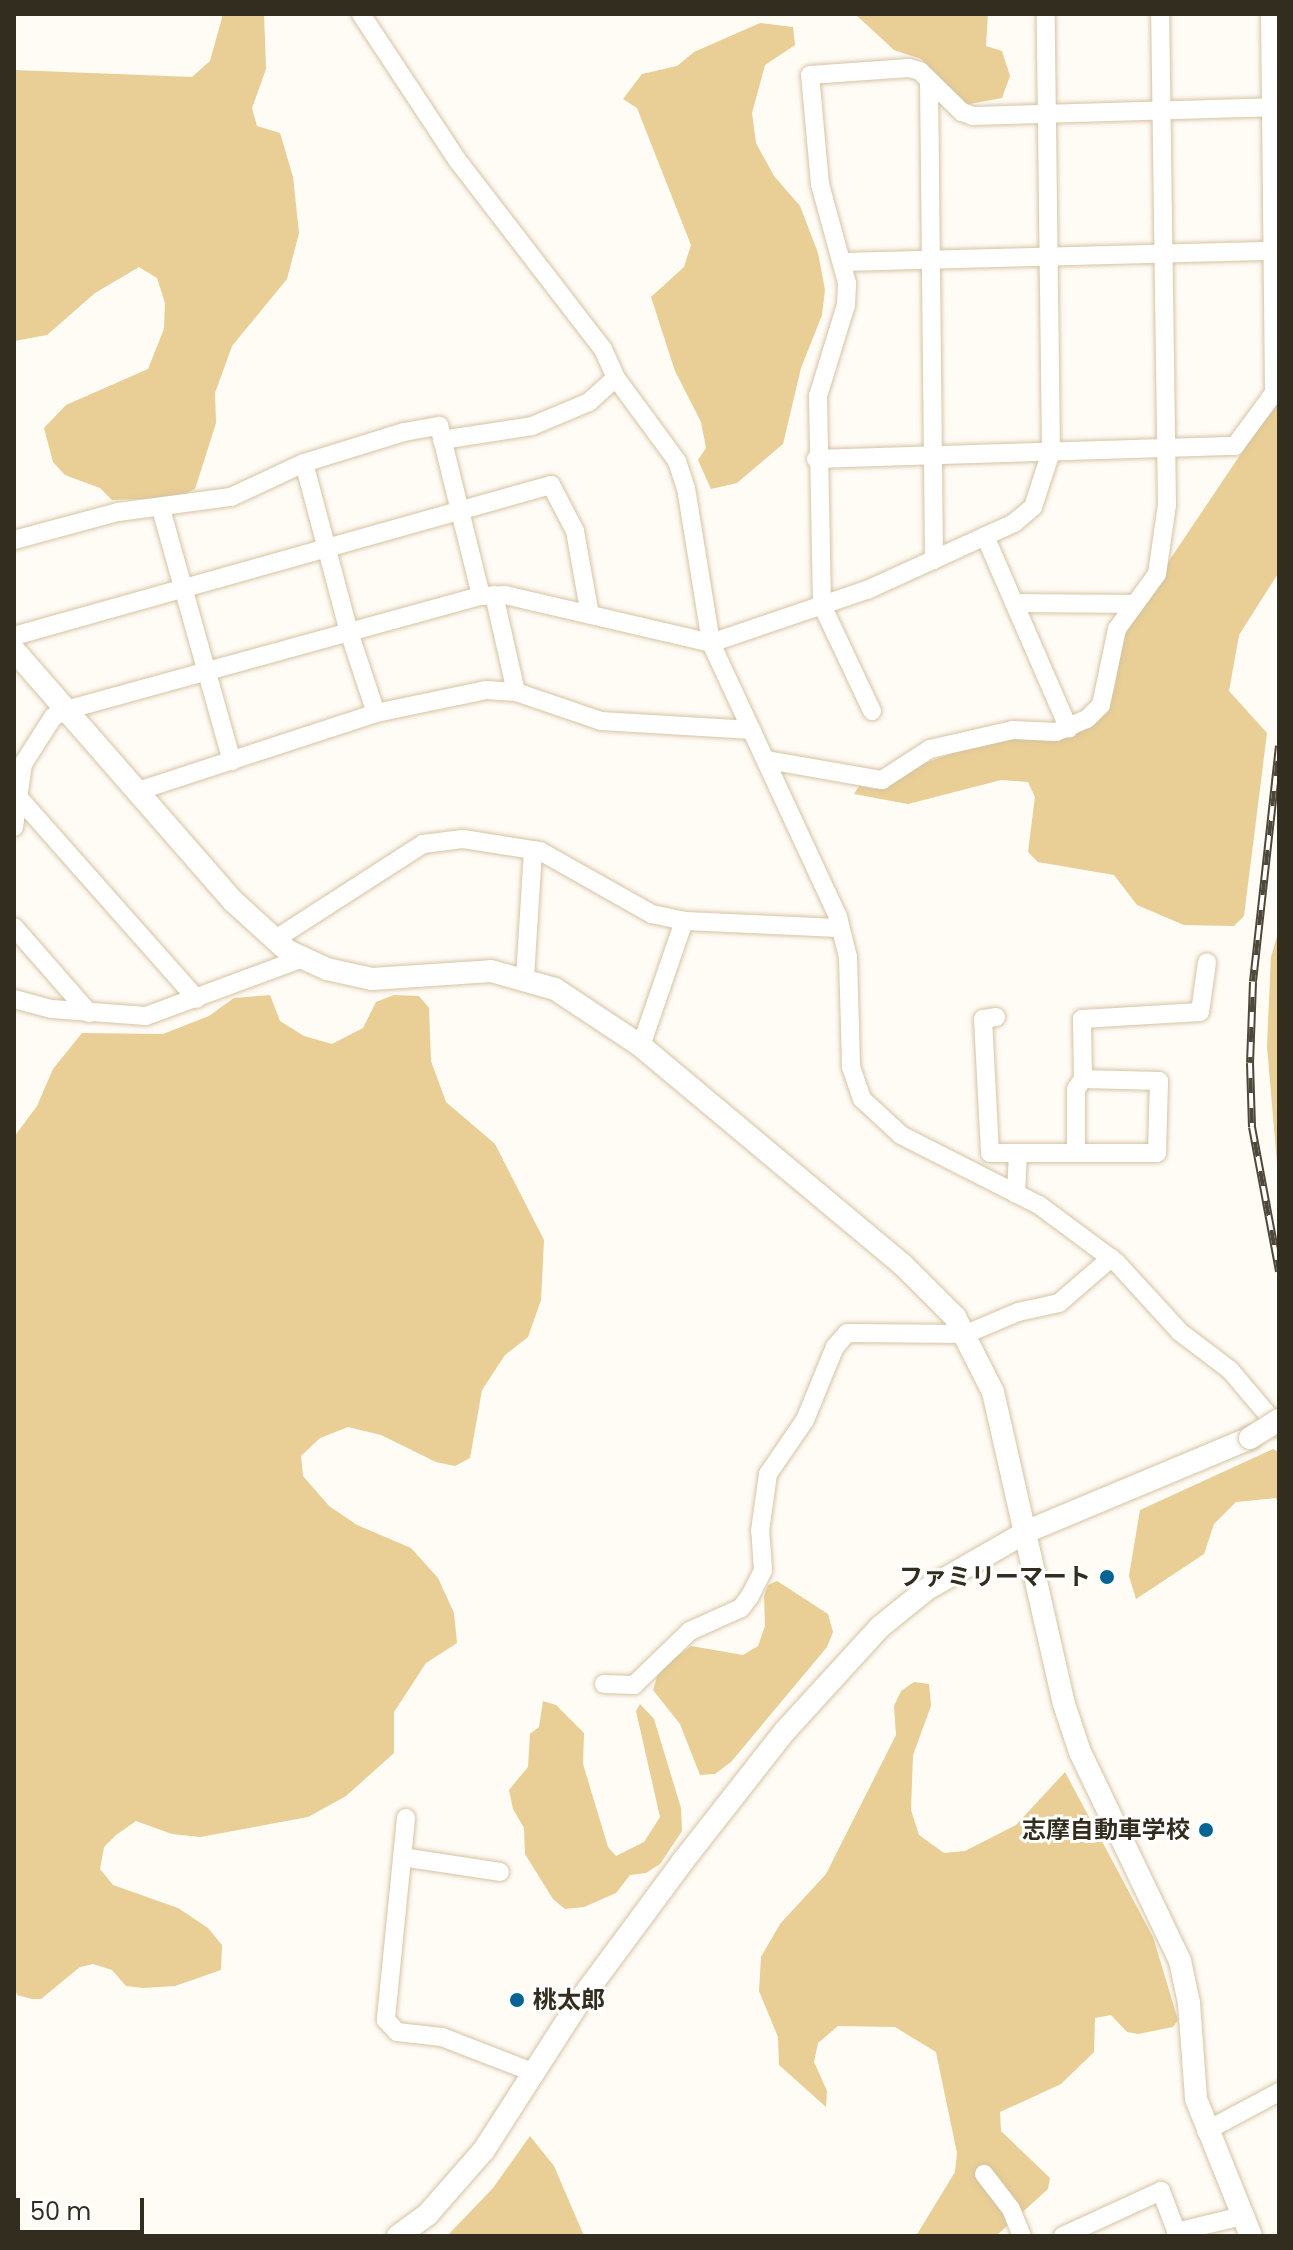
<!DOCTYPE html>
<html>
<head>
<meta charset="utf-8">
<style>
	body { margin:0 }
	#map { position:relative; width:1293px; height:2250px; overflow:hidden; background:#fffbf5; font-family:Poppins,"Noto Sans JP",sans-serif }
	div>[style] { position:absolute }
	[style*='--x'] { left:calc(var(--x)*1px); top:calc(var(--y)*1px); width:calc(var(--w)*1px); rotate:calc(var(--a)*1deg) }
	.green>* { inset:0; background:#e9ce95 }
	.roads { filter:drop-shadow(0 0 2px #d4c4a3) drop-shadow(0 0 2px #d4c4a3) }
	.minor>* { height:18px; margin:-9px; padding:0 9px; transform-origin:9px; border-radius:9px; background:#fff }
	.tertiary>* { height:22px; margin:-11px; padding:0 11px; transform-origin:11px; border-radius:11px; background:#fff }
	.rail>* { height:8px; margin-top:-4px; transform-origin:0; background:repeating-linear-gradient(90deg,#fff 0 15px,#4e483b 0 30px); box-sizing:border-box; border-block:2px solid #4e483b }
	.bridges { filter:drop-shadow(0 0 2px #d4c4a3) drop-shadow(0 0 2px #d4c4a3) }
	.tertiary-bridge>* { height:22px; margin:-11px; padding:0 11px; transform-origin:11px; border-radius:11px; background:#fff }
	.dots>* { width:22px; height:22px; translate:-50% -50%; box-sizing:border-box; border:4px solid #fff; border-radius:50% }
	span { translate:-50% -50%; white-space:nowrap; text-align:center; line-height:1.15; -webkit-text-stroke:6px #fff; paint-order:stroke }
	.poi-label { font-size:24px; color:#332d1f; font-weight:700 }
	.right { translate:-100% -50%; text-align:right }
	.left { translate:0 -50%; text-align:left }
	.frame { position:absolute; inset:0; border:16px solid #332d1f; pointer-events:none }
	.scale { position:absolute; left:16px; top:2198px; width:128px; height:36px; box-sizing:border-box; border:4px solid #332d1f; border-top:0; padding-left:10px; font-size:24px; line-height:28px; white-space:nowrap; color:#332d1f; -webkit-text-stroke:6px #fff; paint-order:stroke }
</style>
</head>
<body>
<div id="map">
	<div class="green">
		<i style="clip-path:polygon(223px 14px,264px 14px,266px 69px,252px 108px,257px 126px,280px 133px,293px 177px,299px 233px,287px 279px,232px 346px,215px 393px,216px 423px,195px 489px,176px 498px,112px 500px,100px 488px,65px 475px,53px 462px,44px 428px,66px 405px,148px 369px,164px 329px,165px 303px,157px 278px,139px 267px,95px 293px,47px 335px,14px 341px,14px 70px,192px 77px,210px 61px)"></i>
		<i style="clip-path:polygon(855px 14px,988px 14px,986px 46px,1002px 51px,1010px 76px,1002px 98px,964px 105px,921px 59px,894px 50px)"></i>
		<i style="clip-path:polygon(760px 23px,793px 27px,795px 45px,765px 65px,752px 113px,756px 143px,774px 176px,800px 206px,818px 253px,825px 290px,822px 315px,801px 368px,783px 444px,737px 483px,711px 489px,698px 460px,706px 448px,701px 422px,675px 371px,651px 297px,684px 267px,691px 245px,637px 108px,623px 99px,642px 74px,677px 66px,694px 52px)"></i>
		<i style="clip-path:polygon(1279px 397px,1279px 572px,1239px 635px,1229px 691px,1267px 733px,1244px 916px,1234px 926px,1184px 925px,1137px 905px,1114px 875px,1038px 862px,1028px 852px,1035px 797px,1028px 782px,1001px 780px,908px 804px,854px 794px,859px 786px,875px 789px,910px 768px,991px 740px,1045px 737px,1106px 709px,1114px 691px,1124px 628px)"></i>
		<i style="clip-path:polygon(1279px 930px,1279px 1187px,1267px 1046px,1271px 957px)"></i>
		<i style="clip-path:polygon(270px 995px,280px 1021px,304px 1036px,332px 1044px,363px 1028px,376px 1002px,394px 995px,419px 996px,429px 1008px,431px 1061px,446px 1102px,495px 1144px,544px 1240px,541px 1300px,528px 1337px,505px 1355px,482px 1390px,470px 1458px,455px 1466px,436px 1462px,381px 1435px,348px 1427px,320px 1438px,301px 1456px,303px 1476px,329px 1506px,357px 1525px,411px 1548px,438px 1578px,454px 1613px,457px 1643px,426px 1663px,394px 1712px,394px 1753px,346px 1796px,308px 1817px,200px 1837px,172px 1834px,136px 1821px,116px 1835px,104px 1847px,100px 1869px,113px 1885px,178px 1908px,208px 1928px,222px 1945px,221px 1970px,175px 1986px,143px 1988px,126px 1986px,112px 1970px,93px 1964px,80px 1967px,41px 1999px,32px 1999px,17px 1995px,14px 1985px,14px 1137px,37px 1106px,53px 1069px,82px 1033px,163px 1034px,209px 1016px,234px 998px)"></i>
		<i style="clip-path:polygon(1273px 1449px,1279px 1452px,1279px 1505px,1276px 1498px,1236px 1502px,1214px 1524px,1204px 1554px,1136px 1599px,1129px 1576px,1140px 1510px)"></i>
		<i style="clip-path:polygon(777px 1581px,828px 1614px,833px 1632px,827px 1647px,731px 1762px,715px 1774px,700px 1775px,680px 1724px,653px 1690px,659px 1670px,691px 1646px,743px 1655px,758px 1646px,765px 1626px,764px 1596px,768px 1585px)"></i>
		<i style="clip-path:polygon(914px 1682px,929px 1684px,931px 1706px,913px 1755px,911px 1810px,919px 1835px,944px 1853px,965px 1851px,1016px 1825px,1065px 1772px,1153px 1937px,1178px 2020px,1173px 2027px,1138px 2034px,1127px 2032px,1111px 2015px,1095px 2018px,1094px 2052px,1061px 2084px,1000px 2112px,1001px 2131px,1050px 2178px,1048px 2189px,996px 2236px,916px 2236px,955px 2172px,957px 2153px,936px 2052px,895px 2027px,838px 2026px,818px 2043px,814px 2062px,827px 2091px,826px 2107px,779px 2065px,778px 2037px,759px 1991px,761px 1957px,780px 1924px,826px 1874px,896px 1735px,894px 1706px,901px 1691px)"></i>
		<i style="clip-path:polygon(543px 1701px,556px 1705px,584px 1733px,583px 1764px,608px 1847px,616px 1856px,644px 1842px,660px 1817px,636px 1711px,640px 1704px,654px 1719px,681px 1808px,682px 1831px,660px 1864px,646px 1873px,630px 1875px,616px 1893px,584px 1907px,565px 1909px,553px 1899px,525px 1854px,524px 1828px,513px 1809px,509px 1790px,528px 1767px,530px 1734px,539px 1727px)"></i>
		<i style="clip-path:polygon(530px 2136px,554px 2166px,584px 2236px,447px 2236px,493px 2188px)"></i>
	</div>
	<div class="roads">
		<div class="minor">
			<i style="--x:361;--y:14;--w:176;--a:56.6"></i>
			<i style="--x:458;--y:161;--w:237;--a:52.4"></i>
			<i style="--x:603;--y:349;--w:32;--a:66"></i>
			<i style="--x:616;--y:378;--w:103;--a:53.7"></i>
			<i style="--x:677;--y:461;--w:28;--a:72"></i>
			<i style="--x:686;--y:488;--w:157;--a:80.8"></i>
			<i style="--x:711;--y:643;--w:302;--a:65.1"></i>
			<i style="--x:838;--y:917;--w:41;--a:76"></i>
			<i style="--x:848;--y:957;--w:110;--a:88.4"></i>
			<i style="--x:851;--y:1067;--w:34;--a:71"></i>
			<i style="--x:862;--y:1099;--w:53;--a:42.7"></i>
			<i style="--x:901;--y:1135;--w:155;--a:26.9"></i>
			<i style="--x:1039;--y:1205;--w:97;--a:36.6"></i>
			<i style="--x:1117;--y:1263;--w:93;--a:47.6"></i>
			<i style="--x:1180;--y:1332;--w:63;--a:37.2"></i>
			<i style="--x:1230;--y:1370;--w:76;--a:49.8"></i>
			<i style="--x:929;--y:80;--w:480;--a:89.4"></i>
			<i style="--x:842;--y:262;--w:431;--a:-1.5"></i>
			<i style="--x:442;--y:440;--w:91;--a:-8.8"></i>
			<i style="--x:532;--y:426;--w:62;--a:-22.8"></i>
			<i style="--x:589;--y:402;--w:36;--a:-42"></i>
			<i style="--x:816;--y:459;--w:419;--a:-1.8"></i>
			<i style="--x:1235;--y:446;--w:66;--a:-53.7"></i>
			<i style="--x:1274;--y:393;--w:379;--a:-90.6"></i>
			<i style="--x:304;--y:463;--w:175;--a:75.1"></i>
			<i style="--x:349;--y:632;--w:85;--a:71.6"></i>
			<i style="--x:161;--y:509;--w:262;--a:74.3"></i>
			<i style="--x:985;--y:536;--w:210;--a:66.5"></i>
			<i style="--x:14;--y:540;--w:108;--a:-15.1"></i>
			<i style="--x:118;--y:512;--w:114;--a:-7.6"></i>
			<i style="--x:231;--y:497;--w:81;--a:-25"></i>
			<i style="--x:304;--y:463;--w:105;--a:-17.2"></i>
			<i style="--x:404;--y:432;--w:36;--a:-10"></i>
			<i style="--x:439;--y:426;--w:175;--a:76.1"></i>
			<i style="--x:494;--y:595;--w:99;--a:77.2"></i>
			<i style="--x:1014;--y:603;--w:117;--a:0.5"></i>
			<i style="--x:14;--y:636;--w:558;--a:-15.71"></i>
			<i style="--x:551;--y:485;--w:52;--a:62.4"></i>
			<i style="--x:575;--y:531;--w:85;--a:79.9"></i>
			<i style="--x:872;--y:711;--w:117;--a:-115.3"></i>
			<i style="--x:822;--y:605;--w:209;--a:-91.1"></i>
			<i style="--x:818;--y:396;--w:95;--a:-72.9"></i>
			<i style="--x:846;--y:305;--w:22;--a:-87"></i>
			<i style="--x:847;--y:283;--w:103;--a:-105.3"></i>
			<i style="--x:820;--y:184;--w:109;--a:-95.2"></i>
			<i style="--x:810;--y:75;--w:99;--a:-4"></i>
			<i style="--x:909;--y:68;--w:11;--a:15"></i>
			<i style="--x:920;--y:71;--w:59;--a:44.3"></i>
			<i style="--x:962;--y:112;--w:12;--a:20"></i>
			<i style="--x:973;--y:116;--w:298;--a:-1.7"></i>
			<i style="--x:767;--y:760;--w:117;--a:9.9"></i>
			<i style="--x:882;--y:780;--w:57;--a:-32.9"></i>
			<i style="--x:930;--y:749;--w:85;--a:-12.9"></i>
			<i style="--x:1013;--y:730;--w:43;--a:2.7"></i>
			<i style="--x:1056;--y:732;--w:34;--a:-23"></i>
			<i style="--x:1087;--y:719;--w:20;--a:-45"></i>
			<i style="--x:1101;--y:705;--w:78;--a:-78.1"></i>
			<i style="--x:1117;--y:629;--w:68;--a:-54"></i>
			<i style="--x:1157;--y:574;--w:70;--a:-81.8"></i>
			<i style="--x:1167;--y:505;--w:491;--a:-90.8"></i>
			<i style="--x:138;--y:791;--w:250;--a:-18.1"></i>
			<i style="--x:376;--y:713;--w:112;--a:-11.8"></i>
			<i style="--x:486;--y:690;--w:30;--a:4"></i>
			<i style="--x:516;--y:692;--w:90;--a:18.8"></i>
			<i style="--x:601;--y:721;--w:151;--a:3.4"></i>
			<i style="--x:19;--y:798;--w:268;--a:48.5"></i>
			<i style="--x:14;--y:827;--w:64;--a:-81.9"></i>
			<i style="--x:23;--y:764;--w:56;--a:-57.4"></i>
			<i style="--x:53;--y:717;--w:15;--a:-28"></i>
			<i style="--x:66;--y:710;--w:430;--a:-15.4"></i>
			<i style="--x:481;--y:596;--w:24;--a:-2"></i>
			<i style="--x:505;--y:595;--w:212;--a:13.1"></i>
			<i style="--x:711;--y:643;--w:165;--a:-18.8"></i>
			<i style="--x:867;--y:590;--w:162;--a:-24.5"></i>
			<i style="--x:1014;--y:523;--w:25;--a:-40"></i>
			<i style="--x:1033;--y:507;--w:58;--a:-71.9"></i>
			<i style="--x:1051;--y:452;--w:438;--a:-90.7"></i>
			<i style="--x:14;--y:927;--w:114;--a:48.9"></i>
			<i style="--x:274;--y:940;--w:177;--a:-32.8"></i>
			<i style="--x:423;--y:844;--w:40;--a:-7.1"></i>
			<i style="--x:463;--y:839;--w:78;--a:8.9"></i>
			<i style="--x:540;--y:851;--w:129;--a:29.4"></i>
			<i style="--x:652;--y:914;--w:33;--a:12"></i>
			<i style="--x:684;--y:921;--w:156;--a:2.6"></i>
			<i style="--x:525;--y:978;--w:128;--a:-86.4"></i>
			<i style="--x:14;--y:999;--w:39;--a:15"></i>
			<i style="--x:52;--y:1009;--w:94;--a:4.3"></i>
			<i style="--x:146;--y:1016;--w:167;--a:-20.3"></i>
			<i style="--x:996;--y:1017;--w:13;--a:171"></i>
			<i style="--x:983;--y:1019;--w:134;--a:87"></i>
			<i style="--x:990;--y:1153;--w:28;--a:0"></i>
			<i style="--x:641;--y:1046;--w:132;--a:-71"></i>
			<i style="--x:1083;--y:1079;--w:60;--a:-91"></i>
			<i style="--x:1082;--y:1019;--w:118;--a:-3.4"></i>
			<i style="--x:1200;--y:1012;--w:50;--a:-82"></i>
			<i style="--x:1016;--y:1194;--w:41;--a:-87.2"></i>
			<i style="--x:1018;--y:1153;--w:139;--a:0"></i>
			<i style="--x:1157;--y:1153;--w:72;--a:-88.4"></i>
			<i style="--x:1159;--y:1081;--w:76;--a:-178.5"></i>
			<i style="--x:1083;--y:1079;--w:12;--a:125"></i>
			<i style="--x:1076;--y:1089;--w:64;--a:90"></i>
			<i style="--x:604;--y:1684;--w:30;--a:2"></i>
			<i style="--x:634;--y:1685;--w:78;--a:-44"></i>
			<i style="--x:690;--y:1631;--w:56;--a:-24.3"></i>
			<i style="--x:741;--y:1608;--w:15;--a:-53"></i>
			<i style="--x:750;--y:1596;--w:29;--a:-63"></i>
			<i style="--x:763;--y:1570;--w:39;--a:-94"></i>
			<i style="--x:760;--y:1531;--w:58;--a:-82"></i>
			<i style="--x:768;--y:1474;--w:65;--a:-55.6"></i>
			<i style="--x:805;--y:1420;--w:79;--a:-67.7"></i>
			<i style="--x:835;--y:1347;--w:18;--a:-49"></i>
			<i style="--x:847;--y:1333;--w:119;--a:0.5"></i>
			<i style="--x:966;--y:1334;--w:56;--a:-22.9"></i>
			<i style="--x:1018;--y:1312;--w:42;--a:-12.4"></i>
			<i style="--x:1059;--y:1303;--w:69;--a:-40.9"></i>
			<i style="--x:406;--y:1818;--w:203;--a:95.7"></i>
			<i style="--x:386;--y:2020;--w:16;--a:47"></i>
			<i style="--x:397;--y:2032;--w:45;--a:6.3"></i>
			<i style="--x:442;--y:2037;--w:100;--a:21.2"></i>
			<i style="--x:402;--y:1857;--w:99;--a:8.7"></i>
			<i style="--x:1206;--y:2131;--w:83;--a:-28.1"></i>
			<i style="--x:984;--y:2174;--w:44;--a:52.4"></i>
			<i style="--x:1011;--y:2209;--w:29;--a:68"></i>
			<i style="--x:1176;--y:2232;--w:68;--a:-13.6"></i>
			<i style="--x:1063;--y:2236;--w:108;--a:-24.7"></i>
			<i style="--x:1161;--y:2191;--w:48;--a:69.3"></i>
		</div>
		<div class="tertiary">
			<i style="--x:14;--y:650;--w:333;--a:48.9"></i>
			<i style="--x:233;--y:901;--w:74;--a:42.3"></i>
			<i style="--x:288;--y:951;--w:43;--a:24.8"></i>
			<i style="--x:327;--y:969;--w:46;--a:12.5"></i>
			<i style="--x:372;--y:979;--w:119;--a:-3.8"></i>
			<i style="--x:491;--y:971;--w:66;--a:15.7"></i>
			<i style="--x:555;--y:989;--w:103;--a:33.5"></i>
			<i style="--x:641;--y:1046;--w:340;--a:39.9"></i>
			<i style="--x:902;--y:1264;--w:75;--a:45"></i>
			<i style="--x:955;--y:1317;--w:84;--a:63.1"></i>
			<i style="--x:993;--y:1392;--w:320;--a:77.2"></i>
			<i style="--x:1064;--y:1704;--w:51;--a:71.6"></i>
			<i style="--x:1080;--y:1752;--w:232;--a:64.4"></i>
			<i style="--x:1180;--y:1961;--w:43;--a:77.9"></i>
			<i style="--x:1189;--y:2003;--w:96;--a:85.8"></i>
			<i style="--x:1196;--y:2099;--w:148;--a:68.1"></i>
			<i style="--x:398;--y:2236;--w:37;--a:-36"></i>
			<i style="--x:428;--y:2214;--w:85;--a:-48.8"></i>
			<i style="--x:484;--y:2150;--w:179;--a:-57.3"></i>
			<i style="--x:581;--y:1999;--w:172;--a:-53.5"></i>
			<i style="--x:683;--y:1861;--w:165;--a:-51.9"></i>
			<i style="--x:785;--y:1731;--w:141;--a:-47.6"></i>
			<i style="--x:880;--y:1627;--w:60;--a:-39"></i>
			<i style="--x:927;--y:1589;--w:116;--a:-29.9"></i>
			<i style="--x:1028;--y:1531;--w:241;--a:-22.7"></i>
		</div>
	</div>
	<div class="rail">
		<i style="--x:1279;--y:746;--w:237;--a:96.3"></i>
		<i style="--x:1253;--y:982;--w:81;--a:92.1"></i>
		<i style="--x:1250;--y:1063;--w:64;--a:88.2"></i>
		<i style="--x:1252;--y:1127;--w:147;--a:79.4"></i>
	</div>
	<div class="bridges">
		<div class="tertiary-bridge">
			<i style="--x:1250;--y:1438;--w:34;--a:-32"></i>
		</div>
	</div>
	<div class="dots">
		<i style="left:1107px;top:1577px;background:#056493"></i>
		<i style="left:1206px;top:1830px;background:#056493"></i>
		<i style="left:517px;top:2000px;background:#056493"></i>
	</div>
	<div class="poi-label">
		<span class="right" style="left:1091px;top:1577px">ファミリーマート</span>
		<span class="right" style="left:1190px;top:1830px">志摩自動車学校</span>
		<span class="left" style="left:533px;top:2000px">桃太郎</span>
	</div>
	<div class="frame"></div>
	<div class="scale">50 m</div>
</div>
</body>
</html>
